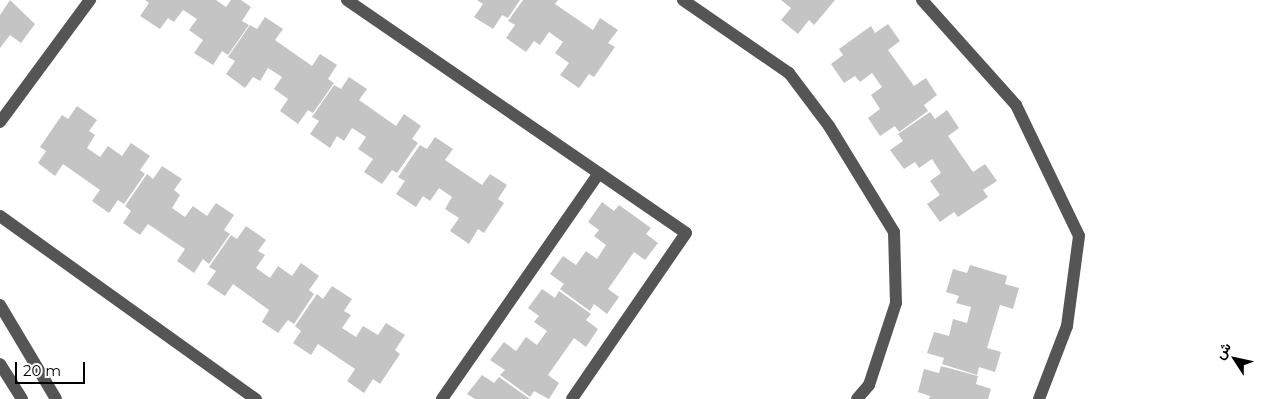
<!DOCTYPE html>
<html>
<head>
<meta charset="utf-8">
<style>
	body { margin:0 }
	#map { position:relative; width:1275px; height:399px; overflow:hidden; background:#fff; font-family:Montserrat,Vazirmatn,sans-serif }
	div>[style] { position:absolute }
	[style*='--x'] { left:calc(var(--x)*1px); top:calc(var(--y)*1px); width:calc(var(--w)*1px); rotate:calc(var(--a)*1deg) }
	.building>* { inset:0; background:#c4c4c4 }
	.minor>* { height:12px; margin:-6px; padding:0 6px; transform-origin:6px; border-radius:6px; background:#555 }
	span { translate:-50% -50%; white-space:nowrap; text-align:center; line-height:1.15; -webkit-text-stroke:4.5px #fff; paint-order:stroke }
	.north { position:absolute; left:1210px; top:334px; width:50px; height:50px; -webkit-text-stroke:4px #fff; paint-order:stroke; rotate:305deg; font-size:14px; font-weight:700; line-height:20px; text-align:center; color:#000 }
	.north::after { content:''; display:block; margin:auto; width:18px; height:22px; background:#000; clip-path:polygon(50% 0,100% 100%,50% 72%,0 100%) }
	.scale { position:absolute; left:15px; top:362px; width:70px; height:22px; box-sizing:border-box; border:2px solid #000; border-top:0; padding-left:6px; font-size:15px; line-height:18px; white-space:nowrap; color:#000; -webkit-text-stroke:4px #fff; paint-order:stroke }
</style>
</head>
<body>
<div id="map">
	<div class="building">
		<i style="clip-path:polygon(10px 0,35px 24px,21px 43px,10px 35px,0 48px,0 15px)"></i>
		<i style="clip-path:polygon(145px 0,216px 0,226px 7px,231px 0,241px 0,251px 7px,242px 21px,249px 25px,228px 55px,222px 51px,213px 65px,194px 53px,203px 40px,189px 30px,197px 19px,183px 10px,174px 22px,168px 18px,160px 29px,140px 16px,149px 3px)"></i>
		<i style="clip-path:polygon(477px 0,520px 0,508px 18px,502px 15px,493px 29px,474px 17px,483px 4px)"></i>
		<i style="clip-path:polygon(523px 0,558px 0,555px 4px,593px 30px,600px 18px,618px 30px,608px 43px,615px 47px,594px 77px,589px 74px,579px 88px,560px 75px,569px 63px,555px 53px,563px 42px,549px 32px,540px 45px,534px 41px,526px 52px,506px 38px,515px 25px,508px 21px)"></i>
		<i style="clip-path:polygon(781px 0,835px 0,814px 25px,809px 20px,798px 34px,781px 20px,791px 8px)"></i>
		<i style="clip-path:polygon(265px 17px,283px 29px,275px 40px,312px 66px,320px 54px,337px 65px,328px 79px,334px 83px,313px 113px,308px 110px,298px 124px,280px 111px,288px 99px,274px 89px,282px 77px,268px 68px,260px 81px,253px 77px,245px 88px,226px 74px,235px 61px,228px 57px,250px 25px,257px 29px)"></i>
		<i style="clip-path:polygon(888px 24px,900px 41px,888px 50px,914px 86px,926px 78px,937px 95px,924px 105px,928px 111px,899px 132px,895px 126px,880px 136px,868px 118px,880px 109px,871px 95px,882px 87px,872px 73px,860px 82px,855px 76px,844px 83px,831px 64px,843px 55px,839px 49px,871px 26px,875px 33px)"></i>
		<i style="clip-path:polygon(349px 77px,367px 89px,359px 100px,396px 126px,404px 114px,421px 126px,412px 139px,418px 143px,397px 173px,392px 170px,382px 184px,364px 172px,373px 159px,358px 149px,366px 137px,352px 128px,344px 141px,337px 136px,330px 148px,310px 134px,319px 121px,312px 117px,334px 85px,341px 89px)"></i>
		<i style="clip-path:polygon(77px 106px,97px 120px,89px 131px,95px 135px,87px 148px,100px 157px,108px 146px,122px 156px,131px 143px,150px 156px,140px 170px,145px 174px,124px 204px,118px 200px,109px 213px,92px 201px,100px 190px,63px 164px,55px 176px,38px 163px,46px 151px,40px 147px,62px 115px,68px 119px)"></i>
		<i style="clip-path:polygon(947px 110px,959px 128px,948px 136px,973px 172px,985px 164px,997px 181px,983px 190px,988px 197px,958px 217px,954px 212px,940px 222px,927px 204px,940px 195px,930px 181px,941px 173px,932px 159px,919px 168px,915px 162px,904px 169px,890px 150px,903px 141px,898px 134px,930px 112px,935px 119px)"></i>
		<i style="clip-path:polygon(435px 137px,453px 149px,445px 160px,482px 185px,490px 174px,507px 185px,498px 199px,504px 203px,484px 233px,478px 229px,469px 244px,450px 231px,459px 218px,445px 209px,452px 197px,439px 188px,430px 201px,423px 196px,416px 207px,396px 194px,405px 181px,398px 177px,420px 145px,427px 149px)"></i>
		<i style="clip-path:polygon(162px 166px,182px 179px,174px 190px,180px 195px,172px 208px,185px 217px,193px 206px,207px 216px,216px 203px,234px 215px,224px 230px,230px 234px,209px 264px,203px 259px,194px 273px,177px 261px,185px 249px,148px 224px,140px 235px,123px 223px,131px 211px,125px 206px,147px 174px,153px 179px)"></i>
		<i style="clip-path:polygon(602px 202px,614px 211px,619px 205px,651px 228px,646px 234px,658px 243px,645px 260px,634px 252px,608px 289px,619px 297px,607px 314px,594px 304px,590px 311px,560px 289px,564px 284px,550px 274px,563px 256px,576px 265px,586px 251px,597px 259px,606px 245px,594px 236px,599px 230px,588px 222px)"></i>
		<i style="clip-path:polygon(246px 226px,266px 240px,258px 251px,265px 255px,256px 268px,270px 278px,278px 266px,292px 276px,301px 263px,319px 276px,309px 290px,314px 294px,294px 324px,288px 320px,278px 333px,262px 322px,269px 310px,233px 284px,225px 296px,207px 284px,216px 271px,209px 267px,231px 235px,237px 239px)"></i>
		<i style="clip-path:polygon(970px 265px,1007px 276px,1005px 284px,1019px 288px,1013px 309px,1000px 305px,987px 348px,1001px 352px,995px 372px,979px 367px,977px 375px,942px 364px,944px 358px,927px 353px,934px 332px,949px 336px,953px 319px,967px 323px,971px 307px,956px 303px,959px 296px,946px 292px,953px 269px,967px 273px)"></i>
		<i style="clip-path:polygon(332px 286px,352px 299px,344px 311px,351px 315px,342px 328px,356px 337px,363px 326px,378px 335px,386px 323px,405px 335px,395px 350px,400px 354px,380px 384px,373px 379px,364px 393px,347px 381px,355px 369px,318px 344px,311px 355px,293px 343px,301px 331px,295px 326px,317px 294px,323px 299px)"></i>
		<i style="clip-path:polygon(542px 289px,555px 298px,559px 291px,591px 314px,586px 320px,598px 329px,586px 347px,574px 338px,548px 375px,559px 383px,549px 399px,534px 391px,530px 397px,500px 375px,505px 370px,490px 360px,504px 342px,516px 351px,526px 337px,537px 345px,547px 331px,534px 322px,539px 316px,528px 308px)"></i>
		<i style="clip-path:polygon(941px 366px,978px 376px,976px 384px,991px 389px,988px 399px,929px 399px,930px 396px,918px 392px,924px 369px,939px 373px)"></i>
		<i style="clip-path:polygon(482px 375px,494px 383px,499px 377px,530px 399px,475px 399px,467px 394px)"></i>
	</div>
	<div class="minor">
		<i style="--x:347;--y:0;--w:411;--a:34.5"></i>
		<i style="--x:686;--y:233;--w:201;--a:124.5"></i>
		<i style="--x:683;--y:0;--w:129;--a:34.6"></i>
		<i style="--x:789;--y:73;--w:66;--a:53"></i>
		<i style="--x:829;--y:126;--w:124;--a:58.5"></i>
		<i style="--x:894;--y:232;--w:71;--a:88.4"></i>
		<i style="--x:896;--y:303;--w:86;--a:108.2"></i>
		<i style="--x:869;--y:385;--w:18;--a:131"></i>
		<i style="--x:922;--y:0;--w:141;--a:48.2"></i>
		<i style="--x:1016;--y:105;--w:145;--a:64.3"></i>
		<i style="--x:1079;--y:236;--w:91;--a:97.6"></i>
		<i style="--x:1067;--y:326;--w:78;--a:111"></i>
		<i style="--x:0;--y:122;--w:152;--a:-53.6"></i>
		<i style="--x:0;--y:216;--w:315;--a:35.6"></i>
		<i style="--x:0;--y:305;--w:109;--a:59.2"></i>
		<i style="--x:0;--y:364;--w:41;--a:57.8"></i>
		<i style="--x:442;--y:399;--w:275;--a:-55.2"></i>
	</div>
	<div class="north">ش</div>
	<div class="scale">20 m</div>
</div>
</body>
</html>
